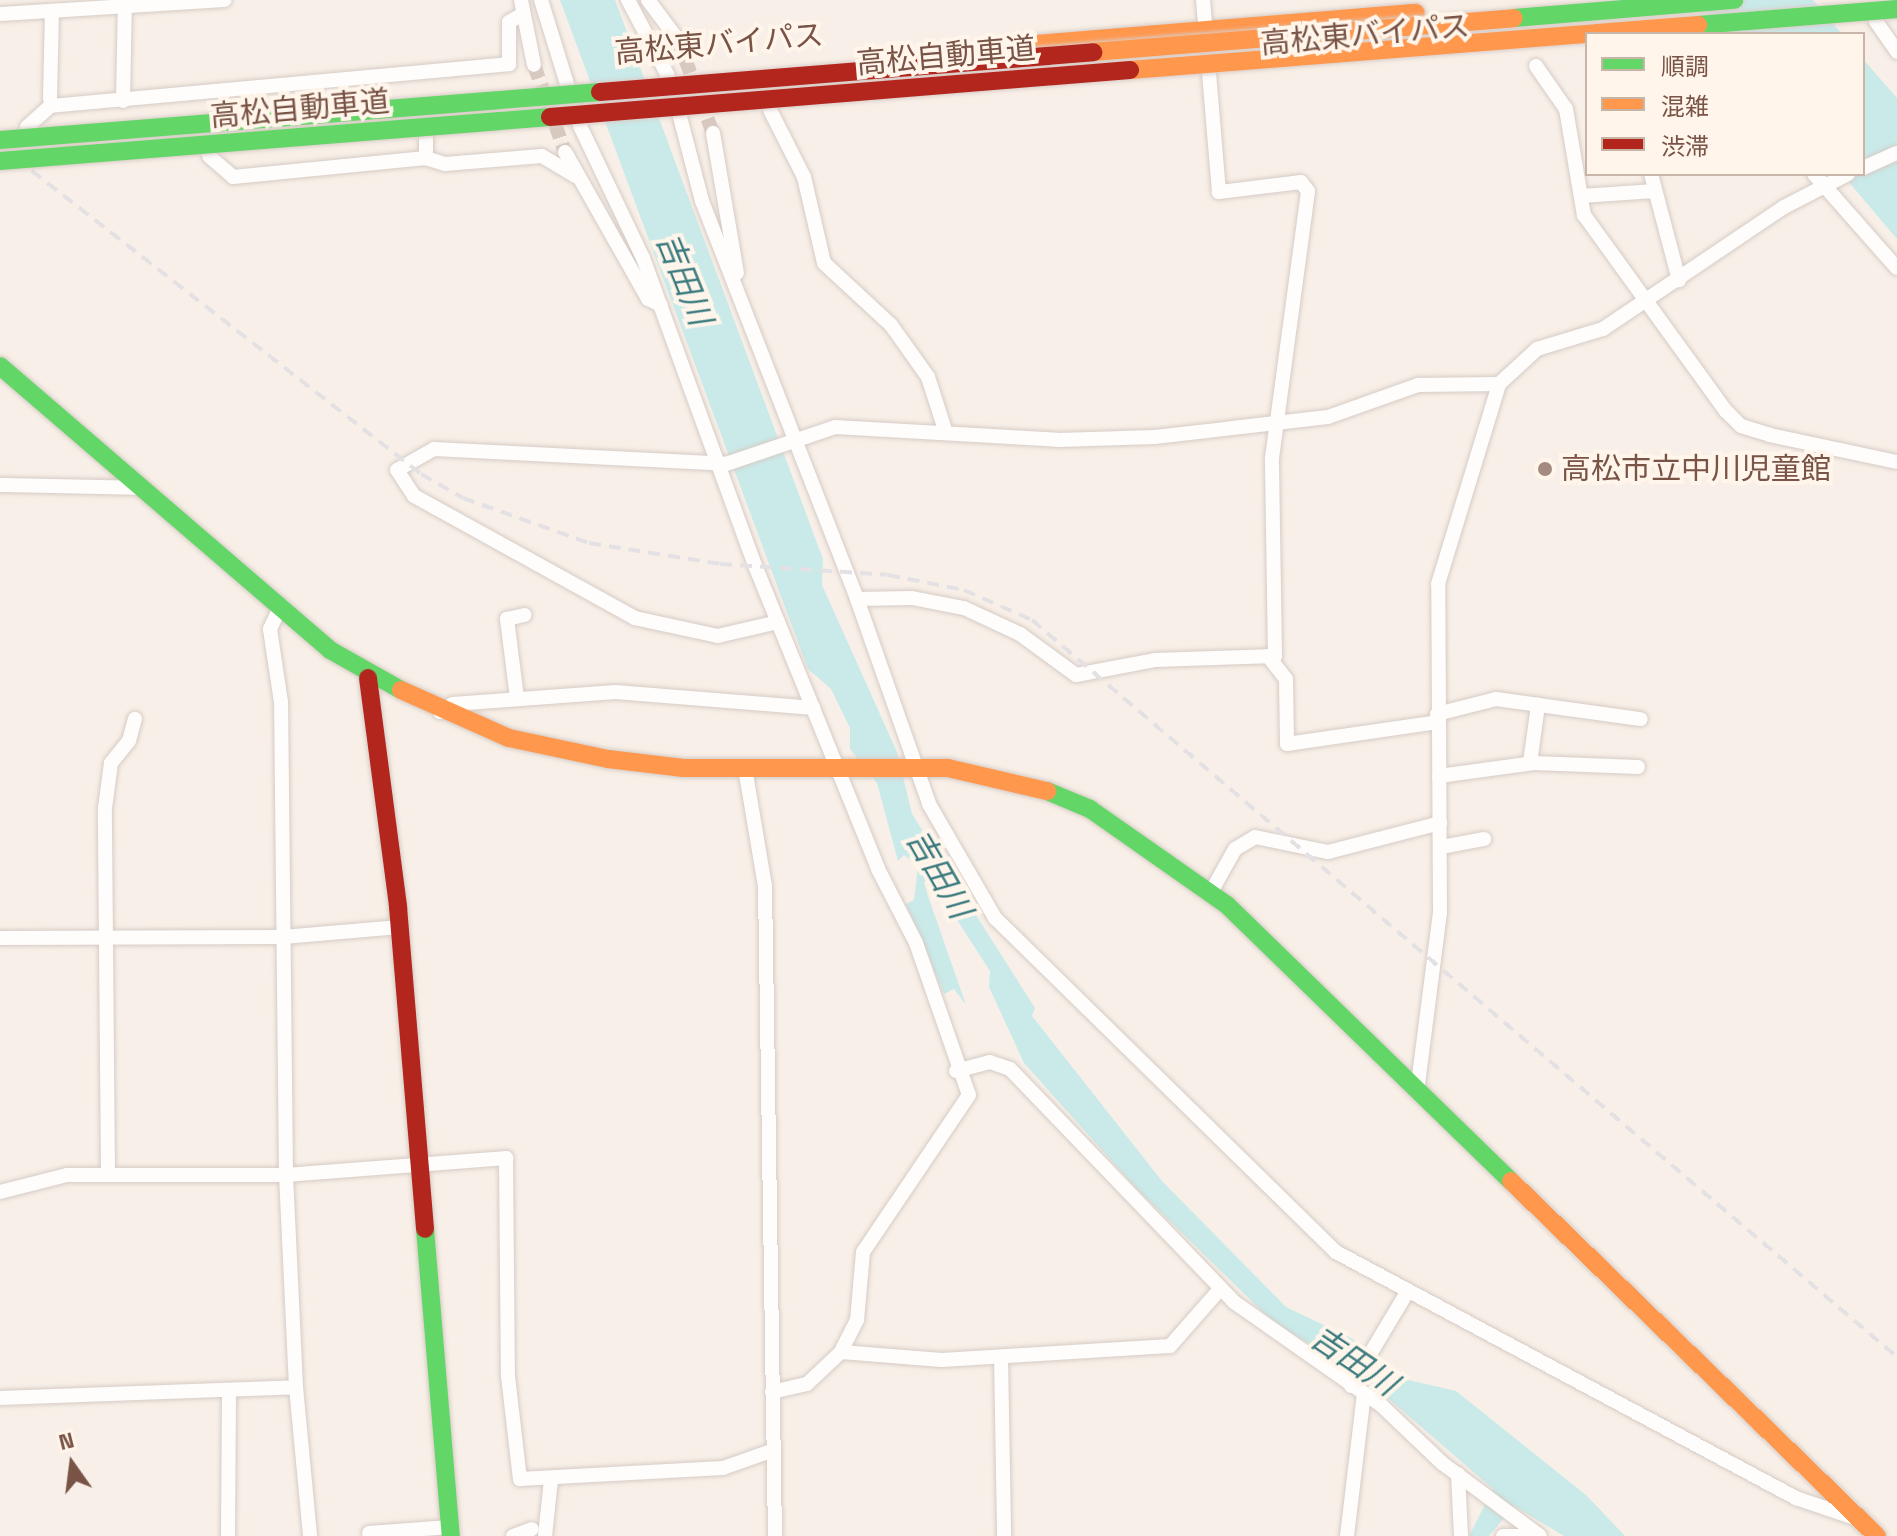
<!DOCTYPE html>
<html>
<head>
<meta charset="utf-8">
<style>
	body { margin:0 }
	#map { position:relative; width:1897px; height:1536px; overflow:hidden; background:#f8f0e8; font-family:"Space Grotesk","Noto Sans JP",sans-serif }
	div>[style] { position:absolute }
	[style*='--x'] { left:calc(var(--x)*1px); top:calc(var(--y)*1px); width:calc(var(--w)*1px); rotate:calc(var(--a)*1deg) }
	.water>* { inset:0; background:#c9eae9 }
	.street-tunnel>* { height:14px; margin-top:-7px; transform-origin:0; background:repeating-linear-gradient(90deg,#d8c9c0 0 14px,transparent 0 21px) }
	.roads { filter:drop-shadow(0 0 2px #d6cbc5) drop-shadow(0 0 2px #d6cbc5) }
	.street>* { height:14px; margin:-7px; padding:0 7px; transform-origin:7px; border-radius:7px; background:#fefdfc }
	.fast>* { height:18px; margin:-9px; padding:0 9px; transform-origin:9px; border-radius:9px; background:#63d668 }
	.slow>* { height:18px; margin:-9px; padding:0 9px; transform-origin:9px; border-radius:9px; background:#ff974d }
	.jam>* { height:18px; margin:-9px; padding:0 9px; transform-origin:9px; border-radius:9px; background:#b3261e }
	.rail>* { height:4px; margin-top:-2px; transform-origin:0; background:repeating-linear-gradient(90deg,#e4e1e5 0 12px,transparent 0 20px) }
	.bridges { filter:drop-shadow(0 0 2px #dacdc8) drop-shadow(0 0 2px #dacdc8) }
	.fast-bridge>* { height:18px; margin:-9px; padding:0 9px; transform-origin:9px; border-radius:9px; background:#63d668 }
	.slow-bridge>* { height:18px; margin:-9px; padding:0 9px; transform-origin:9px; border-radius:9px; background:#ff974d }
	.jam-bridge>* { height:18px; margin:-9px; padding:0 9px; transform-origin:9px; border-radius:9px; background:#b3261e }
	.dots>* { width:22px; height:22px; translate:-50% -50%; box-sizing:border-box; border:4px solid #fff5ea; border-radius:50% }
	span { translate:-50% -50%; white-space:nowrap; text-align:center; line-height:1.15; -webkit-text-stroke:8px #fff5ea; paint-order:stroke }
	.street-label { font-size:30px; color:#785346 }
	.poi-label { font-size:30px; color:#785346 }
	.left { translate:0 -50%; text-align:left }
	.water-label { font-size:32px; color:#397a7e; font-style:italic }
	.legend { position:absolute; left:1585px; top:32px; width:280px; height:144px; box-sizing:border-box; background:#fff5ea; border:2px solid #c9b4a8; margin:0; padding:10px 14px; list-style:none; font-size:24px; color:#785346 }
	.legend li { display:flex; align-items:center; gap:16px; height:40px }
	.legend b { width:40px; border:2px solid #c9b4a8 }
	.north { position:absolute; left:32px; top:1424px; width:80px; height:80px; -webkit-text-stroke:6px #fff5ea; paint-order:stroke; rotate:346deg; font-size:22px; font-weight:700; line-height:32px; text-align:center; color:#785346 }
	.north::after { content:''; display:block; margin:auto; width:28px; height:36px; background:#785346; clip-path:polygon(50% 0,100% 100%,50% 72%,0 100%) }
</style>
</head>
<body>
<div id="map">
	<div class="water">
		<i style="clip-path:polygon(560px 0,615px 0,823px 559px,822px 585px,897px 752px,912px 814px,1035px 1008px,1032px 1016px,1162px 1181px,1286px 1307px,1351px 1338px,1404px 1379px,1456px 1391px,1586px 1495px,1625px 1536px,1564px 1536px,1514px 1506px,1489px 1536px,1469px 1536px,1493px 1489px,1366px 1379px,1272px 1321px,1135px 1187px,1024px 1063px,989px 987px,990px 971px,930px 878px,924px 882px,928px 896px,966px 1005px,954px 989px,944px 994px,906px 904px,914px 900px,918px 866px,904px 855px,898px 861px,877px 783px,850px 749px,850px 728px,831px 689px,808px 669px)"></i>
		<i style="clip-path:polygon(1695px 0,1813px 0,1842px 34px,1723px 34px)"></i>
		<i style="clip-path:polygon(1863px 59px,1897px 98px,1897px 239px,1842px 174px,1863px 174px)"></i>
	</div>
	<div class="street-tunnel">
		<i style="--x:678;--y:40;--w:99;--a:69.4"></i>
		<i style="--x:534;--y:65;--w:92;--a:70.4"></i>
	</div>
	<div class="roads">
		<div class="street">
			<i style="--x:521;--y:0;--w:66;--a:78.7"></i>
			<i style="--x:541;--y:0;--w:132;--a:72.8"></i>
			<i style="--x:580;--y:126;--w:146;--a:64.5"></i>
			<i style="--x:643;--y:258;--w:325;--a:70"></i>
			<i style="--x:754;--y:563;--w:330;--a:67.9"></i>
			<i style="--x:878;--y:869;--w:83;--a:62.8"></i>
			<i style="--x:916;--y:943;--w:161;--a:70.8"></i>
			<i style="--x:969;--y:1095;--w:189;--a:124"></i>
			<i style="--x:863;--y:1252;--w:68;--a:95"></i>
			<i style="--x:857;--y:1320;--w:36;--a:117"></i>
			<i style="--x:628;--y:0;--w:86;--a:62.2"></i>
			<i style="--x:648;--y:0;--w:50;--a:53.1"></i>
			<i style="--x:1203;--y:0;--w:36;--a:85"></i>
			<i style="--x:0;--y:14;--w:225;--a:-3.6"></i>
			<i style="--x:1875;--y:20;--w:39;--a:55"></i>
			<i style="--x:1536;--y:66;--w:52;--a:55.1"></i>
			<i style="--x:1566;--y:109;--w:108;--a:80.4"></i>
			<i style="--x:1584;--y:215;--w:242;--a:54.1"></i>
			<i style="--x:1726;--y:411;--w:21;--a:45"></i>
			<i style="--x:1741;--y:426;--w:30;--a:17"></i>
			<i style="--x:1770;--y:435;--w:130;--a:12"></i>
			<i style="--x:50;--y:99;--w:87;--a:-88.7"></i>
			<i style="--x:123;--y:101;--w:101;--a:-88.9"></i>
			<i style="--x:770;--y:110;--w:75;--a:63.1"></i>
			<i style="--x:804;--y:177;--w:88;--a:76.9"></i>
			<i style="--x:824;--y:263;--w:91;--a:42.8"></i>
			<i style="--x:891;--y:325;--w:64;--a:54.6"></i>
			<i style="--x:928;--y:377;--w:59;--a:72.2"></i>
			<i style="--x:680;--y:117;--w:87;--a:75.3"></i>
			<i style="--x:702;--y:201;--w:427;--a:68.7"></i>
			<i style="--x:857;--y:599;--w:55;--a:-1"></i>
			<i style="--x:912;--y:598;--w:53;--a:10.9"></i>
			<i style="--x:964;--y:608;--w:62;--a:24.9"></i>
			<i style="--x:1020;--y:634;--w:69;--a:36.2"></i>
			<i style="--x:1076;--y:675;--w:80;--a:-10.8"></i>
			<i style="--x:1155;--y:660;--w:120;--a:-1.9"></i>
			<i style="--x:1275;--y:656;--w:198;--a:-90.9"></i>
			<i style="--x:1272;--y:458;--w:269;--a:-82.3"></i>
			<i style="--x:1308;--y:191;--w:11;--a:-128"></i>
			<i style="--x:1301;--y:182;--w:83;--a:173"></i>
			<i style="--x:1219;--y:192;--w:132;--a:-94.8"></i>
			<i style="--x:27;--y:127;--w:31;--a:-42"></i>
			<i style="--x:50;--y:106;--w:461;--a:-5.2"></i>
			<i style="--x:509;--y:64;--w:42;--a:-90"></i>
			<i style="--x:509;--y:22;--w:16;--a:-30"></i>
			<i style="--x:713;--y:133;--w:142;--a:80.3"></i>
			<i style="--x:426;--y:138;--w:20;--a:90"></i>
			<i style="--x:426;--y:158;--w:20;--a:18"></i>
			<i style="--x:445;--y:164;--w:97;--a:-4.7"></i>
			<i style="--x:542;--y:156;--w:39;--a:31"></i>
			<i style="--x:565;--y:152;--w:169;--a:60.5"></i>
			<i style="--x:648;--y:299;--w:14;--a:25"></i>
			<i style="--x:209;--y:156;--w:32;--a:41"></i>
			<i style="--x:233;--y:177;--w:194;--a:-5.6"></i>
			<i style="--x:1863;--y:168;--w:37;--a:-24"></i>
			<i style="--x:1651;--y:174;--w:110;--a:75.2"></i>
			<i style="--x:1814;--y:174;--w:125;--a:48.6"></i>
			<i style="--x:1581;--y:196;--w:74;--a:-3.9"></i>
			<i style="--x:0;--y:485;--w:140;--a:1.2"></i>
			<i style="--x:857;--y:599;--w:217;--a:70.6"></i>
			<i style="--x:929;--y:804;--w:132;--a:59.9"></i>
			<i style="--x:995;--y:918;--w:477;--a:44.4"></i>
			<i style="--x:1336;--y:1252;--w:522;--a:28.14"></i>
			<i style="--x:1796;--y:1498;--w:62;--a:18.7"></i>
			<i style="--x:778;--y:622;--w:62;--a:166.9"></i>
			<i style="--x:718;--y:636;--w:85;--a:-167.8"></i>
			<i style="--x:635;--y:618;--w:252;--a:-151.1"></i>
			<i style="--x:414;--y:496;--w:31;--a:-123"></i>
			<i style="--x:397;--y:470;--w:43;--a:-29.6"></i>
			<i style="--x:434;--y:449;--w:292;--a:2.9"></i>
			<i style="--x:726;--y:464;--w:115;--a:-18.7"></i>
			<i style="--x:835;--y:427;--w:223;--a:3.3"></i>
			<i style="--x:1058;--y:440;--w:97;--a:-1.8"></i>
			<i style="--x:1155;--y:437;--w:174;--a:-6.6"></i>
			<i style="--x:1328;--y:417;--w:96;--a:-19.6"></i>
			<i style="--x:1418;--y:385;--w:81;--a:-0.7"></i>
			<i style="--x:1268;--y:656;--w:29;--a:52"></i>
			<i style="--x:1286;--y:679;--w:65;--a:89.1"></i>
			<i style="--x:1287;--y:744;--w:152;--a:-8.3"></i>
			<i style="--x:517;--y:698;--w:80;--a:-97.2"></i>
			<i style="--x:507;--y:619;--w:18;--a:-13"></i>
			<i style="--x:440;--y:712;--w:15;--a:-32"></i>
			<i style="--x:453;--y:704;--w:163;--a:-4.2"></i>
			<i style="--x:616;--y:692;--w:198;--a:4.6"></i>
			<i style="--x:1437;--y:714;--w:61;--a:-14.3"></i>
			<i style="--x:1496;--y:699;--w:146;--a:7.9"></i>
			<i style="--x:1530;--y:763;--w:59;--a:-82.1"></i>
			<i style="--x:745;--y:768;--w:120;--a:80.4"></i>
			<i style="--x:765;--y:886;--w:650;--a:89.12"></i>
			<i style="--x:1439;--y:776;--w:96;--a:-7.8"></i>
			<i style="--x:1534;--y:763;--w:104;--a:2.2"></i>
			<i style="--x:1441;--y:847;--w:44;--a:-10.5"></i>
			<i style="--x:1211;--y:892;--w:49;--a:-60.8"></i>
			<i style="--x:1235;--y:849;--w:23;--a:-31"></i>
			<i style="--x:1255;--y:837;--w:75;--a:11.6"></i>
			<i style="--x:1328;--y:852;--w:116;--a:-14.5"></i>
			<i style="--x:0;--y:938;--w:283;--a:-0.2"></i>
			<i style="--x:283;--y:937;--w:117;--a:-4.9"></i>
			<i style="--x:956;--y:1071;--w:35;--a:-15"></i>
			<i style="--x:990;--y:1062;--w:21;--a:19"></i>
			<i style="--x:1010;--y:1069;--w:323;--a:46.1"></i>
			<i style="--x:1234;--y:1302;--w:179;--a:35"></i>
			<i style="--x:1381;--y:1405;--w:84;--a:43.6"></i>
			<i style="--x:1442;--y:1463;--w:122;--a:36.7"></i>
			<i style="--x:1417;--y:1092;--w:180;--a:-82.7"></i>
			<i style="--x:1440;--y:913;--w:329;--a:-90.3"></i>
			<i style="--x:1438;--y:584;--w:209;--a:-73"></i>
			<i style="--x:1499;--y:384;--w:52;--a:-42.6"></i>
			<i style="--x:1537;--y:349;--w:69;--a:-16.9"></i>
			<i style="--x:1603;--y:329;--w:218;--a:-34"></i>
			<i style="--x:1784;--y:207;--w:72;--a:-27.3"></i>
			<i style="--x:108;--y:1173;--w:365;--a:-90.5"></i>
			<i style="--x:105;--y:808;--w:45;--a:-82.4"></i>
			<i style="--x:111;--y:763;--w:28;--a:-51"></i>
			<i style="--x:129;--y:741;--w:23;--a:-75"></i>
			<i style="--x:0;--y:1192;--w:69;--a:-14.2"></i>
			<i style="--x:67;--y:1175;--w:219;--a:0"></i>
			<i style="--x:286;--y:1175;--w:473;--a:-90.6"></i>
			<i style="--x:281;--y:702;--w:74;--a:-98.6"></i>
			<i style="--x:270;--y:629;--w:21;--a:-65"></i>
			<i style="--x:1001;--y:1357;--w:179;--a:89"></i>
			<i style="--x:1351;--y:1386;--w:107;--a:-59.1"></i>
			<i style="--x:296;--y:1387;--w:150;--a:84.6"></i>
			<i style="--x:772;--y:1392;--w:36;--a:-13"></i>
			<i style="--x:807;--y:1384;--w:47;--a:-43.3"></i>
			<i style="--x:841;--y:1352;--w:101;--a:4.5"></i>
			<i style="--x:942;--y:1360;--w:228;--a:-3.5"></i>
			<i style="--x:1170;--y:1346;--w:76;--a:-48.7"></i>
			<i style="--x:0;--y:1398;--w:296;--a:-2.1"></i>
			<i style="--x:296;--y:1387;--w:212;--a:-92.7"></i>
			<i style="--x:286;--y:1175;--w:221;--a:-4.4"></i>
			<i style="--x:506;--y:1158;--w:218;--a:89.5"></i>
			<i style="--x:508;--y:1376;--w:104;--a:83.4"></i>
			<i style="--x:520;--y:1479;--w:203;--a:-3.1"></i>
			<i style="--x:723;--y:1468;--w:51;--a:-19.5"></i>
			<i style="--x:1458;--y:1474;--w:62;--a:87.2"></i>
			<i style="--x:369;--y:1533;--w:81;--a:-4.2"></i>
			<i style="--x:228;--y:1536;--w:146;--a:-89.6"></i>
			<i style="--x:513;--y:1536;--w:20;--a:-20"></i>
			<i style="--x:545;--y:1536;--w:56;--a:-83.9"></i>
			<i style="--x:1347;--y:1536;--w:143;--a:-83.2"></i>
			<i style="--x:1503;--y:1536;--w:27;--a:0"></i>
		</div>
		<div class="fast">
			<i style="--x:0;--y:366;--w:435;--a:40.7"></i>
			<i style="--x:330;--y:650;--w:81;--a:29.4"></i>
			<i style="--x:1047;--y:791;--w:47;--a:22.7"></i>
			<i style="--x:1090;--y:809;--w:167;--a:35"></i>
			<i style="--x:1227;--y:905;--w:396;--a:44.2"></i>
			<i style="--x:425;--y:1229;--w:308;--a:85.2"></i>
		</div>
		<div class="slow">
			<i style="--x:1024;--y:45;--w:393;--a:-4.7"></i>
			<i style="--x:401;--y:690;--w:118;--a:24"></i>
			<i style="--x:509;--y:738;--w:101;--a:12"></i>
			<i style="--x:608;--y:759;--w:76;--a:6.8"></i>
			<i style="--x:683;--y:768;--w:265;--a:0"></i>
			<i style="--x:948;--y:768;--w:102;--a:13.1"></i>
			<i style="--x:1511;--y:1181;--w:510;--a:44.13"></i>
		</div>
		<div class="jam">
			<i style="--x:368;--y:678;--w:231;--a:82.5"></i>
			<i style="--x:398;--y:907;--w:323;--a:85.2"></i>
		</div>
	</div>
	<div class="rail">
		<i style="--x:0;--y:146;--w:534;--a:37.92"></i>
		<i style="--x:421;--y:474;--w:48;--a:29.7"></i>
		<i style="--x:463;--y:498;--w:134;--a:19.7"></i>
		<i style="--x:589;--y:543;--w:133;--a:9.1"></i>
		<i style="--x:720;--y:564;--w:168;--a:3.7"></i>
		<i style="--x:888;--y:575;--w:77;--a:11.2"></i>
		<i style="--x:964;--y:590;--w:74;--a:23.8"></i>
		<i style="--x:1032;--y:620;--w:1136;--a:40.43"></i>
	</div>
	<div class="bridges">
		<div class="fast-bridge">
			<i style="--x:1514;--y:18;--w:221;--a:-4.7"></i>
			<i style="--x:1698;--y:25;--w:200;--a:-4.6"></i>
			<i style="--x:0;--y:140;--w:602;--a:-4.57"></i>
			<i style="--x:0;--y:161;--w:552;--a:-4.57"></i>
		</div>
		<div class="slow-bridge">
			<i style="--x:1093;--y:52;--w:422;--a:-4.6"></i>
			<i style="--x:1130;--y:70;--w:570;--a:-4.53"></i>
		</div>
		<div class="jam-bridge">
			<i style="--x:600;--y:92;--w:495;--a:-4.6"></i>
			<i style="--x:550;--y:117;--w:582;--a:-4.63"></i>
		</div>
	</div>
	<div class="dots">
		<i style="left:1545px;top:469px;background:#a58a7f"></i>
	</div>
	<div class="street-label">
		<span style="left:1365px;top:35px;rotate:-5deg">高松東バイパス</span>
		<span style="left:719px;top:44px;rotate:-5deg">高松東バイパス</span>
		<span style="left:946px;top:56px;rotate:-5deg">高松自動車道</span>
		<span style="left:300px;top:109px;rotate:-5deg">高松自動車道</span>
	</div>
	<div class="poi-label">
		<span class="left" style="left:1561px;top:469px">高松市立中川児童館</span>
	</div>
	<div class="water-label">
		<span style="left:684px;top:279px;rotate:68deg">吉田川</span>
		<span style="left:939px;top:874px;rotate:60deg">吉田川</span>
		<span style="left:1354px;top:1361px;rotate:34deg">吉田川</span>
	</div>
	<ul class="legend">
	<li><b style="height:10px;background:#63d668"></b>順調</li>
	<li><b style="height:10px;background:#ff974d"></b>混雑</li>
	<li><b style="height:10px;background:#b3261e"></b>渋滞</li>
	</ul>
	<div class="north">N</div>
</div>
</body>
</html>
